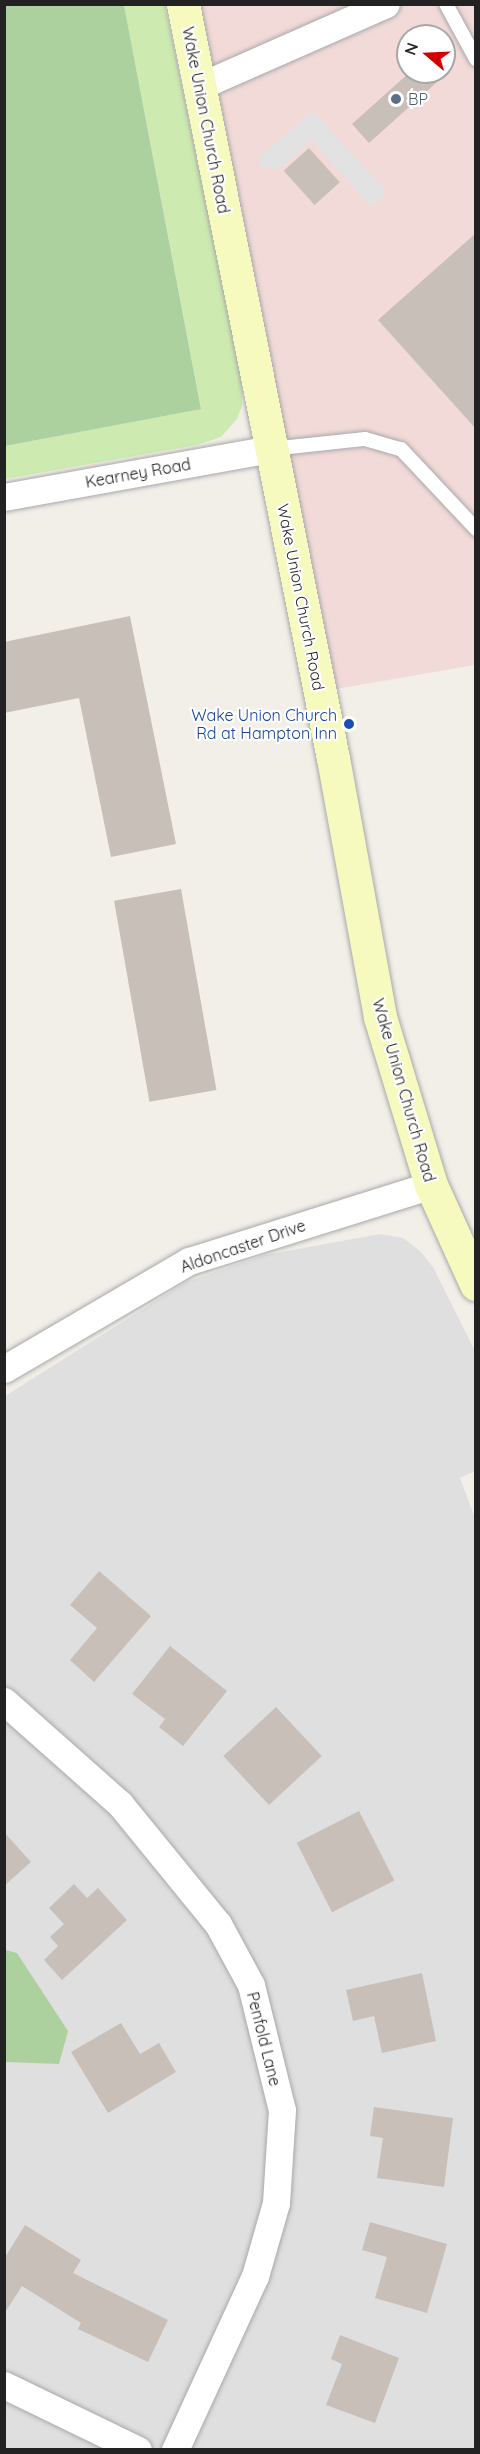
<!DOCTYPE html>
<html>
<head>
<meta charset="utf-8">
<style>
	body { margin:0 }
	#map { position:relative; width:480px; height:2454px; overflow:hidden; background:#f2efe9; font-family:Quicksand,sans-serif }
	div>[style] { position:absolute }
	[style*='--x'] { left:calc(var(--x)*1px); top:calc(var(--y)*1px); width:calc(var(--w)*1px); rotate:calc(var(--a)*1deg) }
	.residential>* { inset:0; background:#e0dfdf }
	.commercial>* { inset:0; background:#f2dad9 }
	.grass>* { inset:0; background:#cdebb0 }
	.forest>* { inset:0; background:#add19e }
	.parking>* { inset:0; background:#e2e2e2 }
	.building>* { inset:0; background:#c7bfb8; transform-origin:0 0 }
	.roads { filter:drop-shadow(0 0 2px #a9a9a9) drop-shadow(0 0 2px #a9a9a9) }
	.lane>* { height:14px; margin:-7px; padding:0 7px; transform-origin:7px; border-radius:7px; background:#fff }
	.street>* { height:27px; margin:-13.5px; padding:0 13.5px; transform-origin:13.5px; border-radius:13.5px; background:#fff }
	.secondary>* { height:33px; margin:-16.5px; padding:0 16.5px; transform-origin:16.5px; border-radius:16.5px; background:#f7fabf }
	.dots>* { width:16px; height:16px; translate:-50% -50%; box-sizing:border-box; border:3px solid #fff; border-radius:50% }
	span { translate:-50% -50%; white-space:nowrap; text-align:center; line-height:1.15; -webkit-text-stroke:4.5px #fff; paint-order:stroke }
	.service-label { font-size:16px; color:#4e5e75 }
	.left { translate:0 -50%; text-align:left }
	.street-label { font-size:16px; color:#222 }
	.transit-label { font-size:16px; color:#164399 }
	.right { translate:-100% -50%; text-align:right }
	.frame { position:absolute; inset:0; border:6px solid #222; pointer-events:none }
	.north { position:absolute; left:396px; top:24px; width:60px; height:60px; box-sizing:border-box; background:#fff; border:2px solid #a7a7a7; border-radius:50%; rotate:289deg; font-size:16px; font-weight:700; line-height:24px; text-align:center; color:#222 }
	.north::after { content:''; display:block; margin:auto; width:21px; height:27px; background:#d40000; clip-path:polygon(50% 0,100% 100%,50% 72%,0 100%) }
</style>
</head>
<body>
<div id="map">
	<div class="residential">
		<i style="clip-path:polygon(380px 1234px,403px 1238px,420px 1251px,433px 1267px,475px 1351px,475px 1471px,460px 1478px,476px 1521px,475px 2449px,5px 2450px,5px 1396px,186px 1282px,265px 1255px)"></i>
	</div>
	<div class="commercial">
		<i style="clip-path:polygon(evenodd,194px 5px,475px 5px,475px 665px,336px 689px,290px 495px,194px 5px,408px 36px,444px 36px,444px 72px,408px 72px,408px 36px)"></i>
	</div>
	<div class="grass">
		<i style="clip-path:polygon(124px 5px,165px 5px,242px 377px,242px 406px,237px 419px,221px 437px,197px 445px,5px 479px,5px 446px,201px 408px)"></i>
	</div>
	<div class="forest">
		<i style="clip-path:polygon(5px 4px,124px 5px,201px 409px,5px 446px)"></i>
		<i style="clip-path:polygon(5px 1950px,17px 1953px,68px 2031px,59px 2064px,5px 2062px)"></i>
	</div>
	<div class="parking">
		<i style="clip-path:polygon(313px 111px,387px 192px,371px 207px,311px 140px,280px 169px,260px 167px,259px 157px)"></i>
	</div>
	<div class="building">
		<i style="clip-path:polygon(410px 72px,428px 72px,437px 82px,369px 143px,352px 124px)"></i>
		<i style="left:309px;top:148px;width:46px;height:34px;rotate:48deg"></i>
		<i style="clip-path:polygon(476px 233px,476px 429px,378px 320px)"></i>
		<i style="clip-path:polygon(130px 616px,176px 844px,111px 857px,79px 698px,4px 713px,4px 642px)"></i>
		<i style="left:181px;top:889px;width:204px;height:68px;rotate:80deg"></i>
		<i style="clip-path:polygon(99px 1571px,151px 1616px,94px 1682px,70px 1660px,97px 1628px,70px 1605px)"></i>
		<i style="clip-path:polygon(170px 1646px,227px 1691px,183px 1746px,159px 1727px,165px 1719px,132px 1694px)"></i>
		<i style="left:276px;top:1707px;width:67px;height:72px;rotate:47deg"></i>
		<i style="left:359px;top:1811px;width:78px;height:70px;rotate:63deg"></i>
		<i style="clip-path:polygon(4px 1832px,31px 1862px,4px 1886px)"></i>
		<i style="clip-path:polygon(74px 1884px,87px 1898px,98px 1888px,127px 1920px,62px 1980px,44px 1960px,58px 1946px,50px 1937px,64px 1924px,49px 1908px)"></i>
		<i style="clip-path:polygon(422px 1973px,436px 2041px,382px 2053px,374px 2016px,353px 2021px,346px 1990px)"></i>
		<i style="clip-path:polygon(121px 2023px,140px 2054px,159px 2043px,176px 2072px,108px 2113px,71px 2052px)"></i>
		<i style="clip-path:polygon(374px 2107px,453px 2118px,444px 2187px,377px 2178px,383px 2138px,370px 2136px)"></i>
		<i style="clip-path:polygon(370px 2222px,447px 2244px,427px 2313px,375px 2298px,387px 2257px,362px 2250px)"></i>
		<i style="clip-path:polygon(25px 2225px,81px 2260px,73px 2273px,168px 2320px,148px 2362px,78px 2329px,81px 2323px,22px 2286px,4px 2314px,4px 2259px)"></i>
		<i style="clip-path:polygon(340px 2335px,399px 2358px,375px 2423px,326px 2405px,342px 2364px,331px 2359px)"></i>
	</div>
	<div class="roads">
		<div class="lane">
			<i style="--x:446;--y:4;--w:63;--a:61.4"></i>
			<i style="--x:271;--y:449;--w:95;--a:-6.1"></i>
			<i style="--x:365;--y:439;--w:37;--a:16"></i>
			<i style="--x:401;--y:449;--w:110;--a:46.8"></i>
		</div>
		<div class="street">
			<i style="--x:200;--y:86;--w:203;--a:-23.8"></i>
			<i style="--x:4;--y:497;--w:271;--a:-10.2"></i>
			<i style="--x:4;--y:1369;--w:214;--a:-30.3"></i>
			<i style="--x:189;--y:1261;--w:254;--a:-17.4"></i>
			<i style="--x:4;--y:1701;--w:155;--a:41.6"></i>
			<i style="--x:120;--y:1804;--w:155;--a:50.8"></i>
			<i style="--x:218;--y:1924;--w:69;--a:61.6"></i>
			<i style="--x:251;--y:1985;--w:129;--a:76.1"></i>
			<i style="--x:282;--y:2110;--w:93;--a:93.7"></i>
			<i style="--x:276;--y:2203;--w:76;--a:106"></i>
			<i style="--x:255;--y:2276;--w:192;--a:114.7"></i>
			<i style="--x:4;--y:2385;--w:149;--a:25.9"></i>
		</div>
		<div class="secondary">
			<i style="--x:183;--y:4;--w:769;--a:78.75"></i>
			<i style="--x:333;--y:758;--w:263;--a:79.7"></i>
			<i style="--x:380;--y:1017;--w:176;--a:73.1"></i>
			<i style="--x:431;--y:1185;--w:109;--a:65.6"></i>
		</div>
	</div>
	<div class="dots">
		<i style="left:396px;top:99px;background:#5c6f8a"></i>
		<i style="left:349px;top:724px;background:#1a4fb4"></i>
	</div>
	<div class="service-label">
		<span class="left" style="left:408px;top:99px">BP</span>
	</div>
	<div class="street-label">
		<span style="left:206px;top:120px;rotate:79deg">Wake Union Church Road</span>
		<span style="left:138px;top:473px;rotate:-10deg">Kearney Road</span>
		<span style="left:301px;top:597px;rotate:79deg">Wake Union Church Road</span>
		<span style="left:404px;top:1090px;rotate:74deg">Wake Union Church Road</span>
		<span style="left:243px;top:1246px;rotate:-19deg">Aldoncaster Drive</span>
		<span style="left:264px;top:2039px;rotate:76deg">Penfold Lane</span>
	</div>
	<div class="transit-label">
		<span class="right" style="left:337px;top:724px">Wake Union Church<br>Rd at Hampton Inn</span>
	</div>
	<div class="frame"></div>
	<div class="north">N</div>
</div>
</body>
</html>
